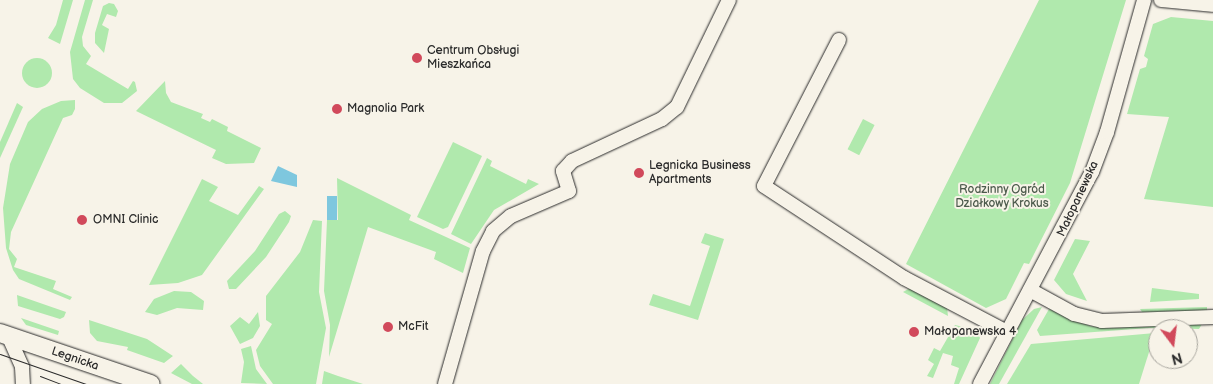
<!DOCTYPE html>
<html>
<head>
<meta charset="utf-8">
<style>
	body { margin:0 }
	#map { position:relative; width:1213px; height:384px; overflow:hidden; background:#f7f3e8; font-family:"Balsamiq Sans",sans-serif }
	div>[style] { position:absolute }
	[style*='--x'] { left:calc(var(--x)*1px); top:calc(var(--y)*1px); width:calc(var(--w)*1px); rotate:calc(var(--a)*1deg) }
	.green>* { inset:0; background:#b0e9ad; transform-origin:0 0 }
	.round { border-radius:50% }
	.water>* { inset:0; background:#7ec7de; transform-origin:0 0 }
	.roads { filter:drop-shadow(0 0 1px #2b2b2b) drop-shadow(0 0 1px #2b2b2b) }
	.minor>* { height:14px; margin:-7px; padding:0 7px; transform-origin:7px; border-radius:7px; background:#f7f3e8 }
	.major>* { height:18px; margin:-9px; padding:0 9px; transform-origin:9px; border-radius:9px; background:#f7f3e8 }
	.tram>* { height:1px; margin:-0.5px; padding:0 0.5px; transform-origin:0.5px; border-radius:0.5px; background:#2b2b2b }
	.dots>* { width:14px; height:14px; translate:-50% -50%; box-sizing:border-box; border:2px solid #f7f3e8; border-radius:50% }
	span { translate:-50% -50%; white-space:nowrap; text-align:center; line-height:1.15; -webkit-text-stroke:4px #f7f3e8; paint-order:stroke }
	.poi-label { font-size:12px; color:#2b2b2b }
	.left { translate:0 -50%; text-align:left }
	.park-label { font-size:12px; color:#4c5a4c }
	.street-label { font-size:12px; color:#2b2b2b }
	.north { position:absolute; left:1148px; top:319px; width:50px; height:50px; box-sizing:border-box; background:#f7f3e8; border:1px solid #a5a39c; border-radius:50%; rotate:165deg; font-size:14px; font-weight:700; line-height:20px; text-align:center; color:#2b2b2b }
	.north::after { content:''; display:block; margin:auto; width:18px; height:22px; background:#d1495b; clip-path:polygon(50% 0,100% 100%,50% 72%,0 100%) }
</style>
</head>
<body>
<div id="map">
	<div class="green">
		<i style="clip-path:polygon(63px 0,73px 0,60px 44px,48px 38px,56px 25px)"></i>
		<i style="clip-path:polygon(85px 0,93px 0,82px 37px,83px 46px,91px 56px,86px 64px,128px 89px,133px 81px,135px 82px,137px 91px,122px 103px,104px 103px,80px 88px,73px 79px,70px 52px)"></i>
		<i style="clip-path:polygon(1039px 0,1126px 0,1070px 183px,1029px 264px,1024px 263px,1006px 299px,986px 308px,906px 264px)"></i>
		<i style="clip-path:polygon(109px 3px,114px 4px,118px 11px,116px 17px,107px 14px,102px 25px,109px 29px,104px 53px,95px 43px,95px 33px,103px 6px)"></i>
		<i style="clip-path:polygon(1171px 17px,1213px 21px,1213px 207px,1144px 199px,1169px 117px,1127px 114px,1140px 69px,1146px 67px,1148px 59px,1144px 56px,1153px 24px)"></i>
		<i class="round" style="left:22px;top:58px;width:30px;height:30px"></i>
		<i style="clip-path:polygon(165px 81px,166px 93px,171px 102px,203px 114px,201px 118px,210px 122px,212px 119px,228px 127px,227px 131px,261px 148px,254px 163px,226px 164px,212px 158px,216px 150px,136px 111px)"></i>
		<i style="clip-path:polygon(75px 100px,75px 109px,72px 115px,63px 118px,11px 232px,9px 249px,17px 259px,14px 267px,56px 281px,53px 289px,72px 297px,70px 300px,19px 279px,13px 270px,6px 248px,3px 208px,10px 164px,28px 122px,42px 109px,61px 101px)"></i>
		<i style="clip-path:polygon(17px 103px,23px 107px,0 158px,0 142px)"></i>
		<i style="left:863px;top:119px;width:13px;height:34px;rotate:27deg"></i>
		<i style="clip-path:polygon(453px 142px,482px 156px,448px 227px,443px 229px,417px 217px)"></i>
		<i style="clip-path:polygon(487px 158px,492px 161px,490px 166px,526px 184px,528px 179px,539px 184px,494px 210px,471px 244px,451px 234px)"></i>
		<i style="clip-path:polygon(337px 178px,411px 215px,409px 220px,470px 248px,463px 273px,434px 259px,436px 252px,368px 227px,329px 357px,330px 325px,324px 291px,327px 220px,338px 220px)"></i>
		<i style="clip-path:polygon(202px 179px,218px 187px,209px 201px,238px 215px,259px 186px,264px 189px,202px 275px,178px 283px,149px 285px)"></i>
		<i style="clip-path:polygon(285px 211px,291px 216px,289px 222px,266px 257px,236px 289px,229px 289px,227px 281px,255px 251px,279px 214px)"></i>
		<i style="clip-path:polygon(313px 220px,322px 221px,319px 292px,326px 328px,316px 384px,273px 384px,260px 366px,256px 350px,272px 324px,266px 320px,266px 296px,300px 252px)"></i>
		<i style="clip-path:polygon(705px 233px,724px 239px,698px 320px,649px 305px,653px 294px,690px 306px,710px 246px,701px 243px)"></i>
		<i style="clip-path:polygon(1075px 239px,1090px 241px,1073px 274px,1087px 301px,1066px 294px,1054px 280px)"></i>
		<i style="clip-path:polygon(910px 288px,947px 307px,948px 316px,903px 292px)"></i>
		<i style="clip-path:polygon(1152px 288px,1199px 294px,1199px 299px,1150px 302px)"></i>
		<i style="clip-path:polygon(174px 291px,191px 292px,204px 301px,203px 310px,177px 308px,157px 315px,145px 312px,154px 299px)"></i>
		<i style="clip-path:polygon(17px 295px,66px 312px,64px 317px,60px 319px,18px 306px)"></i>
		<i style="clip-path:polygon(1042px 307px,999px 384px,990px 384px,1022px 320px,1034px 309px)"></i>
		<i style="clip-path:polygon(1207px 307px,1207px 311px,1142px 312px,1140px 309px)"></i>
		<i style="clip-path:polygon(1049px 309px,1090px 326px,1106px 328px,1202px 324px,1199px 329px,1149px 328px,1040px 336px,1037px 330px)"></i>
		<i style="clip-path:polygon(258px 312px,260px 326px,253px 338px,240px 344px,230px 326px,240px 317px,249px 324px)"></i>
		<i style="clip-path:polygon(21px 318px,59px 331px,58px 335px,26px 325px)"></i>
		<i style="clip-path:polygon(89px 320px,147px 339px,173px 356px,164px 363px,127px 350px,128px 347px,97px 341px,90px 333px)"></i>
		<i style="clip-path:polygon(955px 325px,976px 330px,980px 338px,959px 384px,954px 384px,959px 368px,951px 365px,953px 356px,943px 353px,933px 378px,927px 376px,934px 364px,928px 360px,934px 348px,940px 351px)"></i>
		<i style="clip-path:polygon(1155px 333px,1139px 384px,1007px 384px,1031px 344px)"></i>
		<i style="clip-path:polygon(251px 346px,256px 369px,267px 384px,241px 383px,244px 362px,241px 349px)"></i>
		<i style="clip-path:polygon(181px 364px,193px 376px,203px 384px,192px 384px,171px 373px)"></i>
		<i style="clip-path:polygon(324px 371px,338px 376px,363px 384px,322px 384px)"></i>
	</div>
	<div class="water">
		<i style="clip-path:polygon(278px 166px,297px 175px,297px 187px,271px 181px)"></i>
		<i style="left:327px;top:196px;width:10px;height:24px"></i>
	</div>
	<div class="roads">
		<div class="minor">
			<i style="--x:1161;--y:0;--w:52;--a:5.5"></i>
			<i style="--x:839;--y:40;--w:164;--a:117.2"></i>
			<i style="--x:764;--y:186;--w:168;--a:33.3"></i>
			<i style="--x:904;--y:278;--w:116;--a:27.7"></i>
			<i style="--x:1030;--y:290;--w:50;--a:28.6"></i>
			<i style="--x:1074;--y:314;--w:29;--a:14"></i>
			<i style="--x:1102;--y:321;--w:111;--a:-2.1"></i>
			<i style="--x:8;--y:335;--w:35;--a:66"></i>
			<i style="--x:22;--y:367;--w:17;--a:87"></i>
			<i style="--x:445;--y:384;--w:138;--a:-74.1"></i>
			<i style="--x:483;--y:251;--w:22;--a:-63"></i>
			<i style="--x:493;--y:231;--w:23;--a:-40"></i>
			<i style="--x:511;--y:216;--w:63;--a:-23.3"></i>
			<i style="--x:569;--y:191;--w:21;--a:-107"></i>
			<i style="--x:563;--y:171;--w:13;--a:-48"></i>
			<i style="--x:572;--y:161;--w:99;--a:-25"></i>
			<i style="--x:662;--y:119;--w:19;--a:-39"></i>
			<i style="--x:677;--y:107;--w:119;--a:-64.1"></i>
			<i style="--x:980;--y:384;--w:240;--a:-62.2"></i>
			<i style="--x:1092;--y:172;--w:43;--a:-69.4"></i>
			<i style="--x:1107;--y:132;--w:137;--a:-74.3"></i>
		</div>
		<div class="major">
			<i style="--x:0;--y:333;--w:159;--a:18.7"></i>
		</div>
	</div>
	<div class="tram">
		<i style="--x:0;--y:354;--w:91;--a:19.2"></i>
		<i style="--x:40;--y:376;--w:22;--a:21"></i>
	</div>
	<div class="dots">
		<i style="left:417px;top:58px;background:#d1495b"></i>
		<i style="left:337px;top:109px;background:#d1495b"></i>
		<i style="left:639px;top:173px;background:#d1495b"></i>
		<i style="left:82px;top:220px;background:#d1495b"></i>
		<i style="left:388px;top:327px;background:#d1495b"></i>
		<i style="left:914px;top:332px;background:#d1495b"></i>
	</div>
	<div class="poi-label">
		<span class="left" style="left:427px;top:58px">Centrum Obsługi<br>Mieszkańca</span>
		<span class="left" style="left:347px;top:109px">Magnolia Park</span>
		<span class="left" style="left:649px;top:173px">Legnicka Business<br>Apartments</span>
		<span class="left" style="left:93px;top:220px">OMNI Clinic</span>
		<span class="left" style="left:398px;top:327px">McFit</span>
		<span class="left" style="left:924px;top:332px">Małopanewska 4</span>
	</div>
	<div class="park-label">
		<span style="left:1002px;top:197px">Rodzinny Ogród<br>Działkowy Krokus</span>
	</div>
	<div class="street-label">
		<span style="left:1078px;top:199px;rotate:-65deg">Małopanewska</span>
		<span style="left:75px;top:359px;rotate:19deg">Legnicka</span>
	</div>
	<div class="north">N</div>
</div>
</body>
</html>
